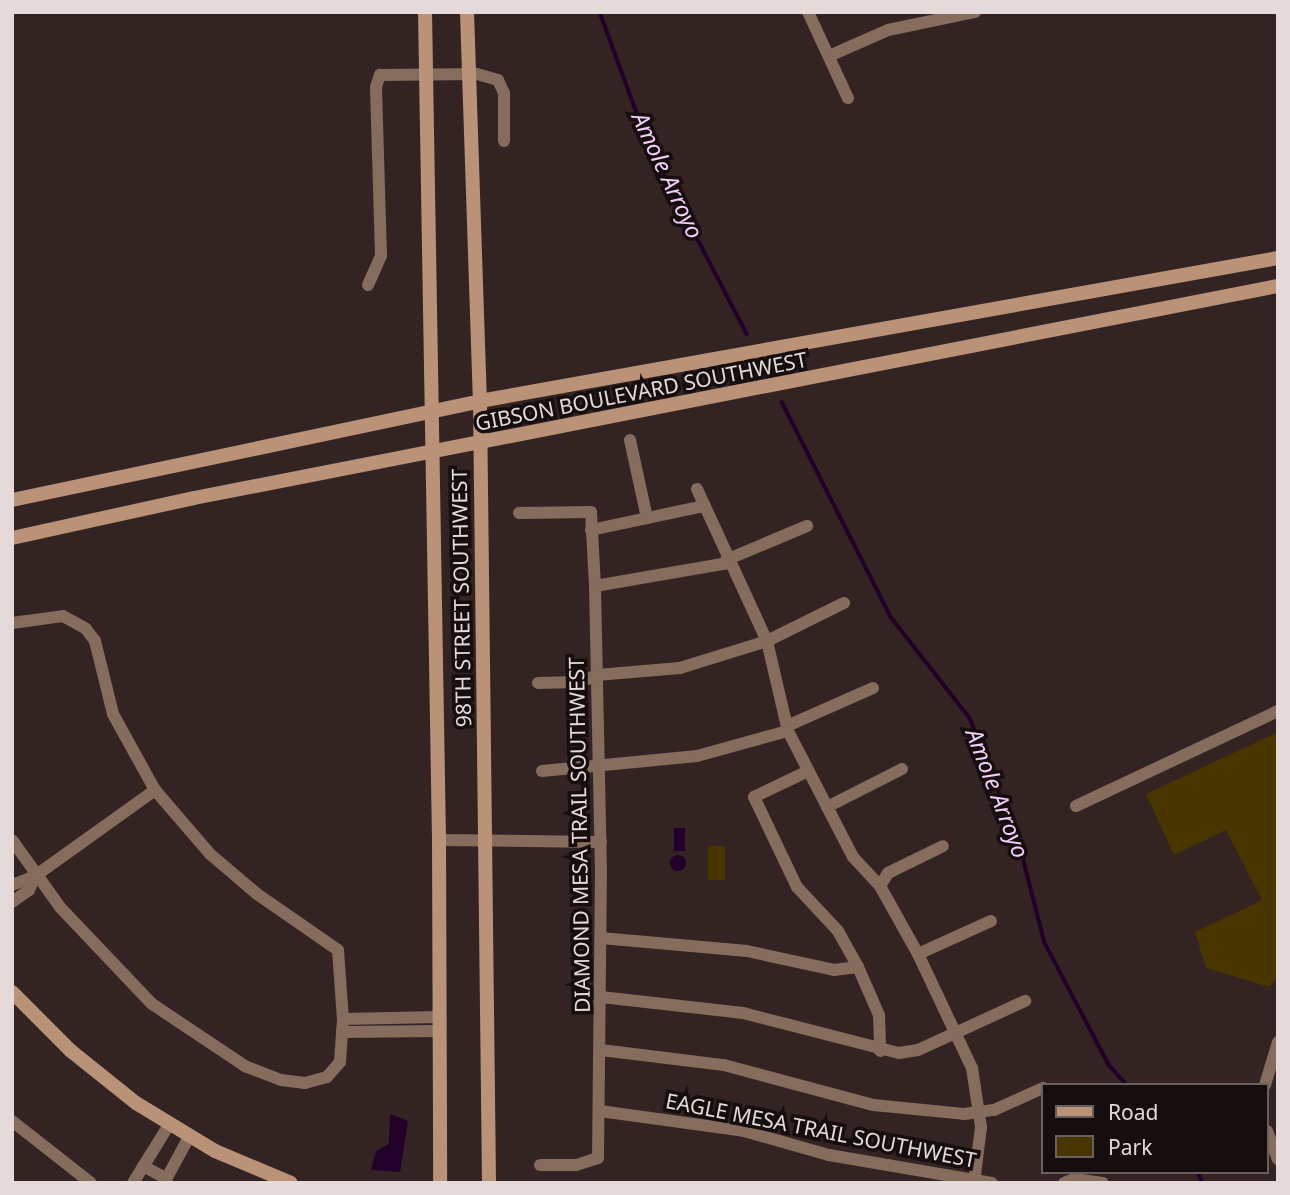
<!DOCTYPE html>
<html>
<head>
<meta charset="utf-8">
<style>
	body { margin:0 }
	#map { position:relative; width:1290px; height:1195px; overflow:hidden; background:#332322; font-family:"Noto Sans",sans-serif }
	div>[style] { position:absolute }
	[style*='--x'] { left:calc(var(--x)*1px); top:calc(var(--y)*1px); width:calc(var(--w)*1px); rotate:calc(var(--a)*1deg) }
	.green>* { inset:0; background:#493500; transform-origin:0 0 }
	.water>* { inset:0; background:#210029; transform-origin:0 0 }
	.round { border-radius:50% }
	.stream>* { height:3.5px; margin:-1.75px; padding:0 1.75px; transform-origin:1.75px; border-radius:1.75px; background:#210029 }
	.street>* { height:12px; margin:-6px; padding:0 6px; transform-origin:6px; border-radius:6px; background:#856c5c }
	.secondary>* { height:14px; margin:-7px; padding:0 7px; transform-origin:7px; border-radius:7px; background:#ba9278 }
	span { translate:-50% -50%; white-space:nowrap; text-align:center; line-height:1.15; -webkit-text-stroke:7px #160e0e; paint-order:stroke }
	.street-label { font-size:21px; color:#e5d9d9 }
	.water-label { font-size:23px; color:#f4cffb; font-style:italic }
	.frame { position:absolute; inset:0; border:14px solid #e5d9d9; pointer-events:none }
	.legend { position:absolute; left:1041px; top:1083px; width:228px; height:91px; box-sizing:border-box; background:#160e0e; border:2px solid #695f5f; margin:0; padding:9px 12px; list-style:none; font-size:21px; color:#e5d9d9 }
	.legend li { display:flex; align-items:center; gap:14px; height:35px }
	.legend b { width:35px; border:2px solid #695f5f }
</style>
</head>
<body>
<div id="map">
	<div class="green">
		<i style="clip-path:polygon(1278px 732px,1278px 977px,1269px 987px,1206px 968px,1195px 932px,1262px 900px,1226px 830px,1174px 855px,1146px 794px)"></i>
		<i style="left:708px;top:846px;width:17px;height:34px"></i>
	</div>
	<div class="water">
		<i style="left:674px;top:828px;width:11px;height:23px"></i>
		<i class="round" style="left:670px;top:855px;width:16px;height:16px"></i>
		<i style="clip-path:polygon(390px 1114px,408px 1121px,400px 1172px,371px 1170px,376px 1151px,389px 1144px)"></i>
	</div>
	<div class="stream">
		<i style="--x:600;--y:12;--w:140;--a:69.9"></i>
		<i style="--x:648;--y:143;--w:215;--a:62.6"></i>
		<i style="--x:782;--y:402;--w:241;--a:63.1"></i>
		<i style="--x:891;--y:617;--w:128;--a:52"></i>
		<i style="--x:970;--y:718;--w:133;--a:68.4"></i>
		<i style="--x:1019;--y:842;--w:104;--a:75.6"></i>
		<i style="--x:1045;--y:943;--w:138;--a:62.3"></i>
		<i style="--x:1109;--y:1065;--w:27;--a:48"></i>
		<i style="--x:1198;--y:1172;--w:12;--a:66"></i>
	</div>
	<div class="street">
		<i style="--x:808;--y:12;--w:95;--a:65.1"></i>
		<i style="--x:829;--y:56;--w:64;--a:-23.8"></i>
		<i style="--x:888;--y:30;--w:89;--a:-11.7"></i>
		<i style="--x:368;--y:285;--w:32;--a:-66"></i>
		<i style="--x:381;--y:256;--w:169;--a:-91.7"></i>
		<i style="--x:376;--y:87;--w:13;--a:-72"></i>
		<i style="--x:380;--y:75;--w:97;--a:-0.6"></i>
		<i style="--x:477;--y:74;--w:22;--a:16"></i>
		<i style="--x:498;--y:80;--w:14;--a:65"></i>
		<i style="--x:504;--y:93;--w:48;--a:90"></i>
		<i style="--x:630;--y:440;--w:80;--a:77.7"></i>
		<i style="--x:697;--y:489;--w:167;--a:65.3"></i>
		<i style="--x:767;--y:641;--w:92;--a:76.9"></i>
		<i style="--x:788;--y:731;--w:142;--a:62.7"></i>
		<i style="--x:853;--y:857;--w:40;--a:47"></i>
		<i style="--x:880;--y:886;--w:78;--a:60.8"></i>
		<i style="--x:918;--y:954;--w:126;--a:64.7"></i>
		<i style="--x:972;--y:1068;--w:60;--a:81.3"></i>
		<i style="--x:981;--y:1127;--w:56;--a:97.1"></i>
		<i style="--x:519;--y:513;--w:72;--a:-0.8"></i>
		<i style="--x:591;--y:512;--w:74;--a:86.9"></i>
		<i style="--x:595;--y:586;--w:284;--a:88.8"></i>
		<i style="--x:601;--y:870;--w:288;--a:90.6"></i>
		<i style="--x:598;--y:1158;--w:23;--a:162"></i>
		<i style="--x:576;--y:1165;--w:36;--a:180"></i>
		<i style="--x:591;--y:530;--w:116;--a:-12"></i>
		<i style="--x:726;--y:560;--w:88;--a:-22.8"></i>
		<i style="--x:595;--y:586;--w:135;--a:-9.8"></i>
		<i style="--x:12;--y:623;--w:51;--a:-7.8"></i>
		<i style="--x:63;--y:616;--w:26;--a:29"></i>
		<i style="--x:86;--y:629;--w:15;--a:53"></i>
		<i style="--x:95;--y:641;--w:75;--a:76.1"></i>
		<i style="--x:113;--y:714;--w:87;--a:61.1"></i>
		<i style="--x:155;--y:790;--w:84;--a:49.3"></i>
		<i style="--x:210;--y:854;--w:62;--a:40.4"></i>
		<i style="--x:257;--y:894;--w:98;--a:34.7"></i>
		<i style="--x:338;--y:950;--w:69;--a:85.9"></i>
		<i style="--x:343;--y:1019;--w:43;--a:94"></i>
		<i style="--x:340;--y:1062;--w:20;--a:131"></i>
		<i style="--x:327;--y:1077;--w:23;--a:165"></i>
		<i style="--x:305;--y:1083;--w:24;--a:-173"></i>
		<i style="--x:281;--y:1080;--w:39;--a:-159"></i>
		<i style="--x:245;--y:1066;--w:112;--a:-146.3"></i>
		<i style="--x:152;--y:1004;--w:134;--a:-133.5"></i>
		<i style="--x:60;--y:907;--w:82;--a:-125.6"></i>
		<i style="--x:538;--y:683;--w:42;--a:-1.4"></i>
		<i style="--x:580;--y:682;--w:18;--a:-22"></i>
		<i style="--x:597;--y:675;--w:83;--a:-4.8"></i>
		<i style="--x:680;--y:668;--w:91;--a:-17.2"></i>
		<i style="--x:767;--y:641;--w:86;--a:-26.3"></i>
		<i style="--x:787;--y:726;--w:94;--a:-23.8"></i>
		<i style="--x:542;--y:771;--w:156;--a:-5.5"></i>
		<i style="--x:697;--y:756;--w:94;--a:-15.4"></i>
		<i style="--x:808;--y:771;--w:60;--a:154.3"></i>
		<i style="--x:754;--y:797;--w:100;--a:64.5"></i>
		<i style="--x:797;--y:887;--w:60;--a:47"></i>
		<i style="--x:838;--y:931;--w:41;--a:60.9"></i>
		<i style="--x:858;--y:967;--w:52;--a:66.4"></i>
		<i style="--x:879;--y:1015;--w:36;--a:88"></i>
		<i style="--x:1076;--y:806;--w:223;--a:-25.2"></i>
		<i style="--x:827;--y:807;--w:84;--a:-26.9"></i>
		<i style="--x:439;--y:840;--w:162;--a:0.7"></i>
		<i style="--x:12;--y:885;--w:25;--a:-21"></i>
		<i style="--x:35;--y:876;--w:148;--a:-35.6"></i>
		<i style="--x:880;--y:886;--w:15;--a:-58"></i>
		<i style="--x:888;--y:873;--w:61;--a:-26.1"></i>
		<i style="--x:12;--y:902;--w:21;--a:-35"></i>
		<i style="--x:29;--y:890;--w:15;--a:-67"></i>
		<i style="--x:601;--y:938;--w:147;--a:5.1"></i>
		<i style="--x:747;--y:951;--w:89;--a:12.3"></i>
		<i style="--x:834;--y:970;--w:24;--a:-7"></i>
		<i style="--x:918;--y:954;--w:80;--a:-24.3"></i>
		<i style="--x:601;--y:997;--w:143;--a:6.4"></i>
		<i style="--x:743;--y:1013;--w:161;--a:14.4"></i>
		<i style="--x:899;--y:1053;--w:19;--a:-9"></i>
		<i style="--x:918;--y:1050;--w:118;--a:-24.6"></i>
		<i style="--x:343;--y:1019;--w:96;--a:-1.2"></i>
		<i style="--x:342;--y:1032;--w:97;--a:-0.6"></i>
		<i style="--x:601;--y:1050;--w:124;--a:7"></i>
		<i style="--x:724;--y:1065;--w:154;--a:15"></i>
		<i style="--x:873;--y:1105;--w:91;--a:5.6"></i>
		<i style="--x:964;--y:1114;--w:30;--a:-8"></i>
		<i style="--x:994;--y:1110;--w:54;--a:-24.2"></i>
		<i style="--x:1265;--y:1085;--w:45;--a:-73.2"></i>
		<i style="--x:600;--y:1111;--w:145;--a:7.9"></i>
		<i style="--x:744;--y:1131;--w:88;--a:15.8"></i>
		<i style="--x:829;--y:1155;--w:165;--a:9.7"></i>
		<i style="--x:12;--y:1121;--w:100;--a:38.1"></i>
		<i style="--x:1267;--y:1131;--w:30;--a:69"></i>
		<i style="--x:143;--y:1166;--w:27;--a:28"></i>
		<i style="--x:133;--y:1183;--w:68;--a:-58.2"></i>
		<i style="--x:164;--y:1183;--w:52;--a:-61.5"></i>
		<i style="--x:1064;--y:1183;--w:11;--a:-22"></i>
		<i style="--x:1074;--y:1179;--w:29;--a:8"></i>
	</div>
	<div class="secondary">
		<i style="--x:425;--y:12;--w:828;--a:89.03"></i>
		<i style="--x:439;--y:840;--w:343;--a:89.8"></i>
		<i style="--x:467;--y:12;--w:389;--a:88.1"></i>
		<i style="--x:480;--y:401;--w:782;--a:89.34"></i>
		<i style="--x:12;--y:500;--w:478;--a:-11.9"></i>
		<i style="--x:480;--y:401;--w:811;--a:-10.16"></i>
		<i style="--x:12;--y:538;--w:186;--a:-12.4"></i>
		<i style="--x:194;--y:498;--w:1105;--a:-11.07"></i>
		<i style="--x:12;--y:992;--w:83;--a:45"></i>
		<i style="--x:71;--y:1051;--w:83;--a:38.7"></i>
		<i style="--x:136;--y:1103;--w:92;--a:31.3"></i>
		<i style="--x:215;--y:1151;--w:82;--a:22.8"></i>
	</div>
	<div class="street-label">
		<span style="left:641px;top:391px;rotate:-11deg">GIBSON BOULEVARD SOUTHWEST</span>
		<span style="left:461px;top:598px;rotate:-91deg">98TH STREET SOUTHWEST</span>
		<span style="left:579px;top:835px;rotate:-91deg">DIAMOND MESA TRAIL SOUTHWEST</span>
		<span style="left:821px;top:1130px;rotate:11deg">EAGLE MESA TRAIL SOUTHWEST</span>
	</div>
	<div class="water-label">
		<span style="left:668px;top:175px;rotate:65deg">Amole Arroyo</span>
		<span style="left:998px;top:793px;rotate:69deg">Amole Arroyo</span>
	</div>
	<div class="frame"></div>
	<ul class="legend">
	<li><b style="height:9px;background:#ba9278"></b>Road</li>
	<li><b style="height:19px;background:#493500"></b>Park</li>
	</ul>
</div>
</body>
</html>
